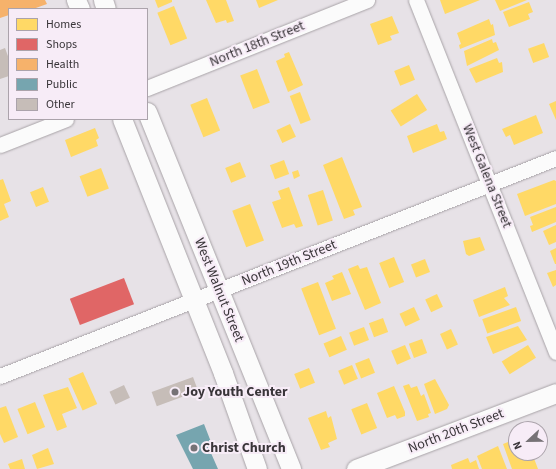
<!DOCTYPE html>
<html>
<head>
<meta charset="utf-8">
<style>
	body { margin:0 }
	#map { position:relative; width:556px; height:469px; overflow:hidden; background:#e7e2e7; font-family:"Source Sans 3",sans-serif }
	div>[style] { position:absolute }
	[style*='--x'] { left:calc(var(--x)*1px); top:calc(var(--y)*1px); width:calc(var(--w)*1px); rotate:calc(var(--a)*1deg) }
	.homes>* { inset:0; background:#ffd966; transform-origin:0 0 }
	.shops>* { inset:0; background:#e06666; transform-origin:0 0 }
	.health>* { inset:0; background:#f6b26b }
	.public>* { inset:0; background:#76a5af }
	.building>* { inset:0; background:#c6bdb8; transform-origin:0 0 }
	.roads { filter:drop-shadow(0 0 1px #a8a3a7) drop-shadow(0 0 1px #a8a3a7) }
	.minor>* { height:15px; margin:-7.5px; padding:0 7.5px; transform-origin:7.5px; border-radius:7.5px; background:#fbfbfb }
	.major>* { height:19px; margin:-9.5px; padding:0 9.5px; transform-origin:9.5px; border-radius:9.5px; background:#fbfbfb }
	.dots>* { width:11px; height:11px; translate:-50% -50%; box-sizing:border-box; border:2px solid #f7ecf7; border-radius:50% }
	span { translate:-50% -50%; white-space:nowrap; text-align:center; line-height:1.15; -webkit-text-stroke:4px #f7ecf7; paint-order:stroke }
	.street-label { font-size:14px; color:#393539 }
	.poi-label { font-size:14px; color:#393539; font-weight:700 }
	.left { translate:0 -50%; text-align:left }
	.legend { position:absolute; left:8px; top:8px; width:140px; height:112px; box-sizing:border-box; background:#f7ecf7; border:1px solid #aba3ab; margin:0; padding:5px 7px; list-style:none; font-size:12px; color:#393539 }
	.legend li { display:flex; align-items:center; gap:8px; height:20px }
	.legend b { width:20px; border:1px solid #aba3ab }
	.north { position:absolute; left:508px; top:421px; width:40px; height:40px; box-sizing:border-box; background:#f7ecf7; border:1px solid #aba3ab; border-radius:50%; rotate:248deg; font-size:11px; font-weight:700; line-height:16px; text-align:center; color:#393539 }
	.north::after { content:''; display:block; margin:auto; width:14px; height:18px; background:#767276; clip-path:polygon(50% 0,100% 100%,50% 72%,0 100%) }
</style>
</head>
<body>
<div id="map">
	<div class="homes">
		<i style="clip-path:polygon(155px 0,172px 0,172px 2px,158px 8px)"></i>
		<i style="clip-path:polygon(206px 0,226px 0,234px 21px,227px 23px,226px 20px,216px 23px)"></i>
		<i style="clip-path:polygon(256px 0,278px 0,259px 8px)"></i>
		<i style="clip-path:polygon(440px 0,480px 0,445px 14px)"></i>
		<i style="clip-path:polygon(495px 0,527px 0,500px 11px)"></i>
		<i style="clip-path:polygon(529px 2px,533px 12px,528px 14px,530px 19px,509px 27px,503px 12px)"></i>
		<i style="left:174px;top:6px;width:35px;height:18px;rotate:68deg"></i>
		<i style="clip-path:polygon(392px 16px,399px 33px,390px 36px,392px 40px,378px 45px,370px 24px)"></i>
		<i style="clip-path:polygon(489px 19px,491px 25px,493px 24px,495px 35px,460px 49px,459px 45px,461px 44px,457px 33px)"></i>
		<i style="clip-path:polygon(492px 39px,493px 43px,496px 42px,499px 50px,467px 66px,464px 51px)"></i>
		<i style="left:544px;top:43px;width:15px;height:17px;rotate:70deg"></i>
		<i style="clip-path:polygon(289px 52px,303px 85px,288px 92px,276px 61px,285px 57px,284px 54px)"></i>
		<i style="clip-path:polygon(497px 58px,499px 63px,502px 62px,503px 72px,476px 83px,469px 69px)"></i>
		<i style="left:409px;top:65px;width:16px;height:16px;rotate:68deg"></i>
		<i style="left:257px;top:69px;width:36px;height:18px;rotate:69deg"></i>
		<i style="left:300px;top:92px;width:30px;height:11px;rotate:69deg"></i>
		<i style="left:417px;top:94px;width:19px;height:31px;rotate:58deg"></i>
		<i style="left:207px;top:98px;width:35px;height:18px;rotate:68deg"></i>
		<i style="clip-path:polygon(556px 101px,556px 120px,549px 104px)"></i>
		<i style="clip-path:polygon(536px 115px,543px 133px,514px 145px,510px 135px,506px 137px,502px 129px)"></i>
		<i style="left:290px;top:124px;width:14px;height:15px;rotate:65deg"></i>
		<i style="clip-path:polygon(437px 124px,440px 132px,444px 131px,447px 139px,413px 153px,407px 136px)"></i>
		<i style="clip-path:polygon(95px 128px,99px 138px,96px 140px,98px 146px,71px 157px,65px 140px)"></i>
		<i style="clip-path:polygon(342px 157px,362px 207px,353px 210px,355px 215px,344px 219px,323px 165px)"></i>
		<i style="left:284px;top:160px;width:15px;height:15px;rotate:70deg"></i>
		<i style="left:240px;top:162px;width:16px;height:16px;rotate:68deg"></i>
		<i style="left:101px;top:168px;width:22px;height:23px;rotate:69deg"></i>
		<i style="clip-path:polygon(298px 170px,300px 176px,294px 179px,292px 172px)"></i>
		<i style="clip-path:polygon(3px 179px,11px 201px,4px 204px,9px 217px,0 221px,0 180px)"></i>
		<i style="clip-path:polygon(554px 180px,556px 181px,556px 204px,525px 216px,517px 194px)"></i>
		<i style="left:43px;top:187px;width:16px;height:14px;rotate:68deg"></i>
		<i style="clip-path:polygon(289px 187px,303px 226px,296px 228px,294px 224px,282px 228px,272px 202px,281px 199px,278px 191px)"></i>
		<i style="left:323px;top:190px;width:32px;height:16px;rotate:72deg"></i>
		<i style="left:250px;top:204px;width:39px;height:19px;rotate:69deg"></i>
		<i style="clip-path:polygon(556px 207px,556px 222px,532px 232px,530px 226px,533px 225px,530px 217px)"></i>
		<i style="clip-path:polygon(556px 225px,556px 242px,549px 245px,543px 231px)"></i>
		<i style="clip-path:polygon(480px 237px,485px 250px,469px 256px,466px 254px,463px 241px)"></i>
		<i style="clip-path:polygon(556px 248px,556px 264px,555px 264px,550px 251px)"></i>
		<i style="left:394px;top:257px;width:27px;height:16px;rotate:68deg"></i>
		<i style="left:425px;top:259px;width:14px;height:15px;rotate:69deg"></i>
		<i style="clip-path:polygon(358px 265px,360px 269px,367px 267px,381px 303px,365px 310px,348px 269px)"></i>
		<i style="clip-path:polygon(556px 270px,556px 285px,553px 287px,547px 273px)"></i>
		<i style="clip-path:polygon(342px 272px,351px 294px,332px 301px,325px 283px,334px 279px,332px 276px)"></i>
		<i style="left:318px;top:282px;width:50px;height:18px;rotate:69deg"></i>
		<i style="clip-path:polygon(505px 287px,508px 296px,504px 298px,510px 305px,479px 317px,473px 300px)"></i>
		<i style="left:437px;top:294px;width:14px;height:13px;rotate:65deg"></i>
		<i style="left:414px;top:307px;width:14px;height:16px;rotate:65deg"></i>
		<i style="left:516px;top:307px;width:15px;height:36px;rotate:70deg"></i>
		<i style="left:383px;top:318px;width:15px;height:15px;rotate:70deg"></i>
		<i style="clip-path:polygon(518px 326px,527px 340px,493px 354px,486px 337px)"></i>
		<i style="left:364px;top:327px;width:14px;height:16px;rotate:69deg"></i>
		<i style="left:451px;top:329px;width:17px;height:12px;rotate:66deg"></i>
		<i style="left:341px;top:336px;width:15px;height:19px;rotate:67deg"></i>
		<i style="left:422px;top:339px;width:15px;height:14px;rotate:70deg"></i>
		<i style="left:405px;top:345px;width:15px;height:15px;rotate:67deg"></i>
		<i style="left:528px;top:345px;width:15px;height:31px;rotate:58deg"></i>
		<i style="left:369px;top:358px;width:16px;height:15px;rotate:68deg"></i>
		<i style="left:352px;top:365px;width:15px;height:15px;rotate:67deg"></i>
		<i style="left:309px;top:368px;width:16px;height:16px;rotate:68deg"></i>
		<i style="left:83px;top:372px;width:35px;height:16px;rotate:66deg"></i>
		<i style="clip-path:polygon(435px 379px,449px 405px,447px 409px,435px 414px,424px 384px)"></i>
		<i style="clip-path:polygon(409px 384px,411px 388px,417px 386px,421px 396px,424px 394px,431px 413px,428px 414px,429px 417px,417px 421px,403px 386px)"></i>
		<i style="clip-path:polygon(394px 386px,405px 412px,405px 416px,397px 419px,395px 415px,387px 418px,377px 393px)"></i>
		<i style="clip-path:polygon(68px 387px,77px 408px,62px 414px,67px 427px,57px 431px,43px 395px)"></i>
		<i style="left:35px;top:402px;width:27px;height:19px;rotate:68deg"></i>
		<i style="left:367px;top:403px;width:27px;height:17px;rotate:68deg"></i>
		<i style="clip-path:polygon(6px 406px,18px 437px,4px 443px,0 434px,0 408px)"></i>
		<i style="clip-path:polygon(326px 411px,328px 418px,331px 416px,337px 439px,328px 443px,330px 447px,321px 450px,308px 418px)"></i>
		<i style="clip-path:polygon(516px 439px,516px 453px,532px 453px,538px 469px,512px 469px,503px 444px)"></i>
		<i style="clip-path:polygon(498px 446px,507px 469px,482px 469px,477px 456px)"></i>
		<i style="clip-path:polygon(48px 448px,54px 464px,37px 469px,32px 455px)"></i>
		<i style="clip-path:polygon(468px 458px,470px 463px,476px 460px,479px 469px,452px 469px,451px 465px)"></i>
		<i style="clip-path:polygon(22px 459px,25px 469px,10px 469px,8px 464px)"></i>
	</div>
	<div class="shops">
		<i style="left:124px;top:278px;width:28px;height:58px;rotate:69deg"></i>
	</div>
	<div class="health">
		<i style="clip-path:polygon(0 0,45px 0,47px 4px,33px 9px,9px 9px,9px 15px,0 18px)"></i>
	</div>
	<div class="public">
		<i style="clip-path:polygon(204px 424px,211px 442px,207px 444px,218px 469px,193px 469px,176px 435px)"></i>
	</div>
	<div class="building">
		<i style="clip-path:polygon(5px 48px,9px 59px,9px 76px,0 79px,0 50px)"></i>
		<i style="left:193px;top:377px;width:15px;height:44px;rotate:70deg"></i>
		<i style="left:124px;top:385px;width:14px;height:16px;rotate:65deg"></i>
	</div>
	<div class="roads">
		<div class="minor">
			<i style="--x:416;--y:0;--w:379;--a:68.3"></i>
			<i style="--x:147;--y:88;--w:237;--a:-21.8"></i>
			<i style="--x:0;--y:145;--w:71;--a:-21.5"></i>
			<i style="--x:0;--y:376;--w:597;--a:-21.41"></i>
		</div>
		<div class="major">
			<i style="--x:76;--y:0;--w:10;--a:66"></i>
			<i style="--x:103;--y:0;--w:9;--a:72"></i>
			<i style="--x:147;--y:112;--w:385;--a:68"></i>
			<i style="--x:122;--y:119;--w:273;--a:68.3"></i>
			<i style="--x:223;--y:373;--w:102;--a:70.5"></i>
			<i style="--x:356;--y:469;--w:214;--a:-20.8"></i>
		</div>
	</div>
	<div class="dots">
		<i style="left:175px;top:392px;background:#767276"></i>
		<i style="left:194px;top:448px;background:#767276"></i>
	</div>
	<div class="street-label">
		<span style="left:257px;top:44px;rotate:-22deg">North 18th Street</span>
		<span style="left:487px;top:176px;rotate:68deg">West Galena Street</span>
		<span style="left:289px;top:263px;rotate:-22deg">North 19th Street</span>
		<span style="left:219px;top:290px;rotate:68deg">West Walnut Street</span>
		<span style="left:456px;top:431px;rotate:-21deg">North 20th Street</span>
	</div>
	<div class="poi-label">
		<span class="left" style="left:183px;top:392px">Joy Youth Center</span>
		<span class="left" style="left:202px;top:448px">Christ Church</span>
	</div>
	<ul class="legend">
	<li><b style="height:11px;background:#ffd966"></b>Homes</li>
	<li><b style="height:11px;background:#e06666"></b>Shops</li>
	<li><b style="height:11px;background:#f6b26b"></b>Health</li>
	<li><b style="height:11px;background:#76a5af"></b>Public</li>
	<li><b style="height:11px;background:#c6bdb8"></b>Other</li>
	</ul>
	<div class="north">N</div>
</div>
</body>
</html>
